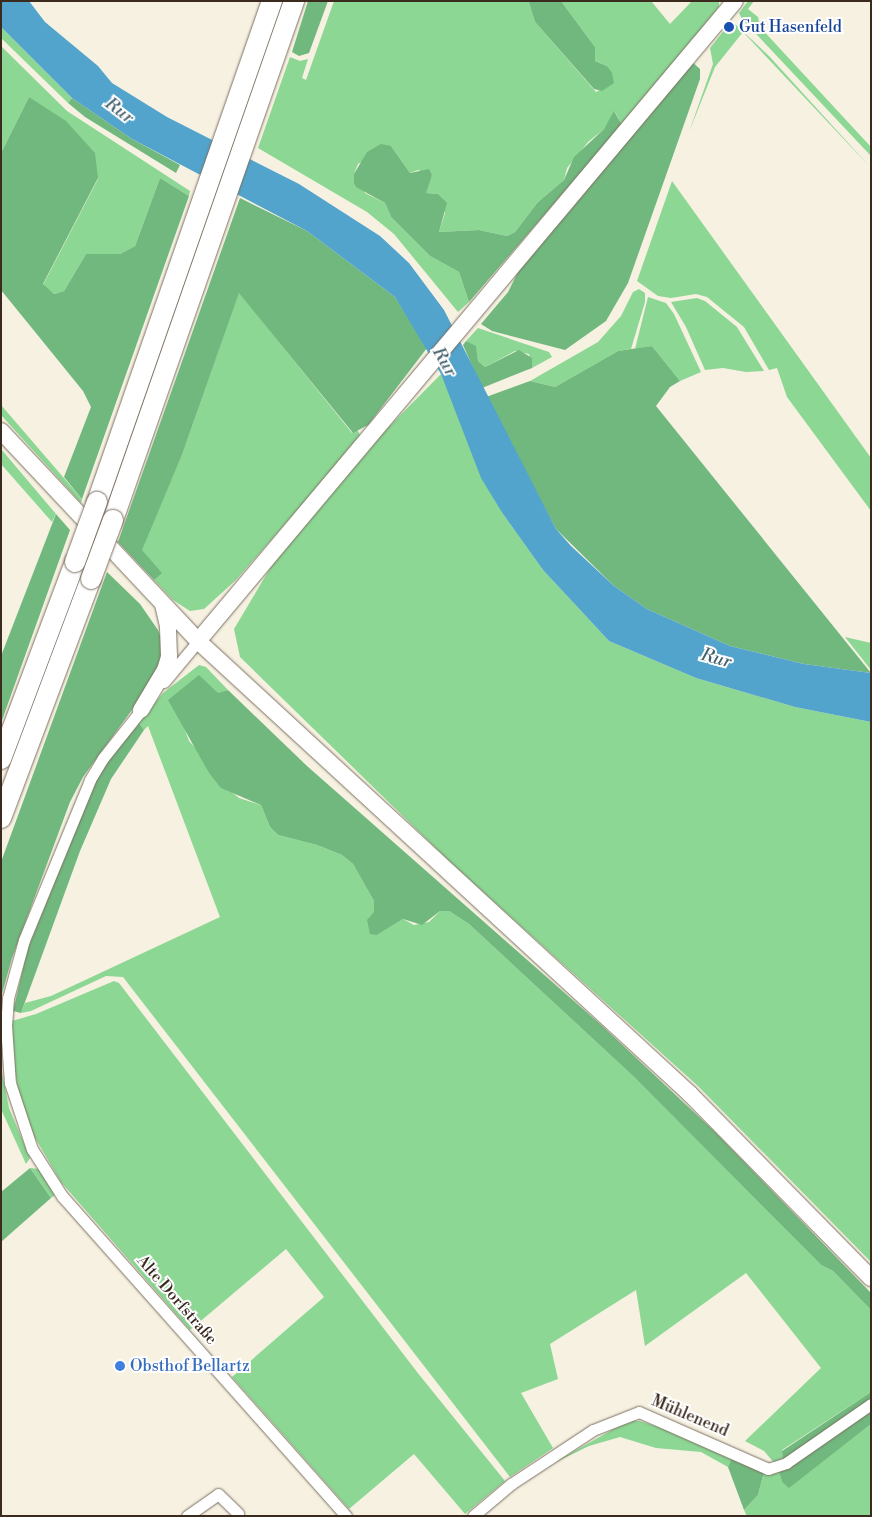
<!DOCTYPE html>
<html>
<head>
<meta charset="utf-8">
<style>
	body { margin:0 }
	#map { position:relative; width:872px; height:1517px; overflow:hidden; background:#f6f1e1; font-family:"Libre Bodoni",serif }
	div>[style] { position:absolute }
	[style*='--x'] { left:calc(var(--x)*1px); top:calc(var(--y)*1px); width:calc(var(--w)*1px); rotate:calc(var(--a)*1deg) }
	.green>* { inset:0; background:#8cd794 }
	.forest>* { inset:0; background:#71b87e }
	.water>* { inset:0; background:#52a4cd }
	.roads { filter:drop-shadow(0 0 1px #7c7062) drop-shadow(0 0 1px #7c7062) }
	.street>* { height:11px; margin:-5.5px; padding:0 5.5px; transform-origin:5.5px; border-radius:5.5px; background:#fff }
	.secondary>* { height:16px; margin:-8px; padding:0 8px; transform-origin:8px; border-radius:8px; background:#fff }
	.highway>* { height:20px; margin:-10px; padding:0 10px; transform-origin:10px; border-radius:10px; background:#fff }
	.bridges { filter:drop-shadow(0 0 1px #7c7062) drop-shadow(0 0 1px #7c7062) }
	.highway-bridge>* { height:20px; margin:-10px; padding:0 10px; transform-origin:10px; border-radius:10px; background:#fff }
	.dots>* { width:14px; height:14px; translate:-50% -50%; box-sizing:border-box; border:2px solid #fff; border-radius:50% }
	span { translate:-50% -50%; white-space:nowrap; text-align:center; line-height:1.15; -webkit-text-stroke:4px #fff; paint-order:stroke }
	.transit-label { font-size:16px; color:#164399 }
	.left { translate:0 -50%; text-align:left }
	.street-label { font-size:16px; color:#3b2a1e }
	.shop-label { font-size:16px; color:#366cbe }
	.water-label { font-size:18px; color:#45616d; font-style:italic }
	.frame { position:absolute; inset:0; border:2px solid #3b2a1e; pointer-events:none }
</style>
</head>
<body>
<div id="map">
	<div class="green">
		<i style="clip-path:polygon(334px 1px,529px 1px,535px 22px,596px 92px,613px 83px,607px 66px,595px 61px,595px 47px,561px 1px,651px 1px,670px 24px,692px 1px,719px 1px,719px 7px,622px 125px,615px 112px,604px 129px,588px 142px,567px 168px,564px 180px,538px 202px,515px 232px,507px 236px,479px 230px,439px 232px,445px 213px,438px 194px,426px 193px,425px 189px,432px 175px,418px 170px,410px 173px,391px 146px,358px 164px,354px 174px,365px 193px,385px 203px,391px 217px,430px 256px,459px 272px,469px 302px,458px 312px,394px 234px,367px 212px,258px 148px,290px 57px,300px 61px,308px 59px,302px 78px,306px 80px)"></i>
		<i style="clip-path:polygon(748px 1px,754px 1px,748px 9px,758px 17px,760px 27px,871px 147px,871px 156px,742px 19px,739px 13px)"></i>
		<i style="clip-path:polygon(734px 23px,769px 56px,871px 168px,743px 32px,715px 67px,689px 132px,713px 64px,710px 48px,729px 24px)"></i>
		<i style="clip-path:polygon(1px 27px,72px 98px,68px 103px,1px 38px)"></i>
		<i style="clip-path:polygon(1px 46px,67px 111px,190px 191px,189px 196px,160px 178px,135px 246px,120px 254px,86px 254px,64px 291px,54px 294px,43px 285px,98px 179px,29px 97px,1px 153px)"></i>
		<i style="clip-path:polygon(672px 181px,871px 458px,871px 511px,787px 397px,777px 368px,769px 370px,744px 327px,707px 297px,696px 294px,671px 298px,658px 296px,637px 281px)"></i>
		<i style="clip-path:polygon(639px 289px,645px 293px,645px 302px,631px 349px,618px 351px,555px 387px,530px 381px,598px 342px,621px 316px,633px 292px)"></i>
		<i style="clip-path:polygon(239px 292px,352px 433px,357px 429px,361px 437px,236px 580px,204px 609px,190px 611px,173px 600px,154px 580px,161px 572px,141px 550px,182px 455px)"></i>
		<i style="clip-path:polygon(648px 297px,666px 303px,674px 314px,701px 372px,680px 381px,652px 346px,635px 349px)"></i>
		<i style="clip-path:polygon(697px 298px,705px 301px,737px 327px,764px 371px,746px 372px,723px 368px,705px 370px,686px 327px,671px 302px)"></i>
		<i style="clip-path:polygon(478px 328px,549px 352px,552px 357px,532px 368px,529px 354px,515px 351px,485px 367px,478px 361px,476px 348px,466px 341px)"></i>
		<i style="clip-path:polygon(441px 374px,503px 514px,543px 570px,609px 641px,696px 678px,795px 707px,871px 722px,871px 1262px,698px 1086px,450px 862px,240px 657px,234px 629px,272px 565px,366px 450px)"></i>
		<i style="clip-path:polygon(1px 405px,82px 499px,81px 503px,1px 415px)"></i>
		<i style="clip-path:polygon(1px 449px,56px 514px,52px 522px,1px 464px)"></i>
		<i style="clip-path:polygon(845px 637px,871px 643px,871px 670px)"></i>
		<i style="clip-path:polygon(199px 665px,206px 667px,228px 690px,219px 693px,183px 725px,189px 741px,201px 754px,209px 773px,239px 798px,261px 805px,270px 827px,278px 835px,317px 845px,342px 855px,353px 864px,374px 901px,377px 935px,403px 919px,414px 925px,429px 922px,440px 911px,449px 911px,469px 924px,633px 1076px,821px 1265px,833px 1271px,871px 1310px,871px 1392px,782px 1450px,783px 1462px,776px 1465px,764px 1451px,745px 1441px,821px 1368px,746px 1273px,645px 1346px,636px 1290px,550px 1344px,558px 1379px,521px 1393px,553px 1448px,510px 1477px,123px 977px,106px 976px,31px 1011px,21px 1013px,25px 1003px,51px 996px,220px 917px,148px 726px,144px 730px,137px 725px,163px 693px)"></i>
		<i style="clip-path:polygon(114px 981px,119px 983px,417px 1372px,505px 1481px,465px 1514px,414px 1454px,349px 1509px,232px 1377px,324px 1297px,286px 1249px,190px 1330px,61px 1182px,34px 1136px,20px 1098px,15px 1072px,12px 1021px,36px 1014px)"></i>
		<i style="clip-path:polygon(1px 1067px,9px 1108px,30px 1158px,26px 1164px,1px 1109px)"></i>
		<i style="clip-path:polygon(30px 1168px,39px 1169px,55px 1195px,51px 1198px)"></i>
		<i style="clip-path:polygon(628px 1421px,640px 1421px,665px 1429px,732px 1457px,728px 1467px,701px 1452px,656px 1448px,620px 1437px,589px 1446px,546px 1467px)"></i>
		<i style="clip-path:polygon(871px 1424px,871px 1516px,747px 1516px,744px 1510px,758px 1495px,764px 1472px,779px 1472px,782px 1482px,789px 1487px)"></i>
	</div>
	<div class="forest">
		<i style="clip-path:polygon(308px 1px,328px 1px,309px 53px,299px 56px,292px 52px)"></i>
		<i style="clip-path:polygon(561px 1px,595px 47px,595px 61px,607px 66px,612px 73px,614px 83px,602px 91px,594px 89px,535px 22px,529px 2px)"></i>
		<i style="clip-path:polygon(691px 61px,700px 69px,700px 79px,628px 283px,606px 321px,565px 350px,492px 331px,481px 324px,508px 292px,519px 270px)"></i>
		<i style="clip-path:polygon(29px 97px,66px 121px,95px 153px,98px 178px,43px 284px,54px 294px,64px 291px,86px 254px,120px 254px,135px 246px,160px 178px,189px 196px,82px 499px,64px 477px,91px 407px,83px 391px,1px 290px,1px 153px)"></i>
		<i style="clip-path:polygon(72px 98px,132px 139px,180px 165px,176px 173px,85px 117px,68px 103px)"></i>
		<i style="clip-path:polygon(614px 111px,622px 125px,469px 302px,459px 272px,430px 256px,391px 217px,385px 203px,356px 187px,354px 183px,354px 174px,367px 152px,381px 144px,391px 146px,410px 173px,429px 169px,432px 175px,426px 193px,438px 194px,447px 203px,439px 232px,479px 230px,507px 236px,515px 232px,538px 202px,564px 180px,574px 157px,604px 129px)"></i>
		<i style="clip-path:polygon(240px 198px,307px 231px,395px 297px,427px 348px,368px 425px,353px 433px,239px 293px,182px 455px,142px 550px,162px 573px,154px 580px,118px 542px)"></i>
		<i style="clip-path:polygon(466px 341px,476px 346px,478px 361px,485px 367px,519px 350px,532px 358px,532px 368px,482px 388px,463px 345px)"></i>
		<i style="clip-path:polygon(652px 346px,680px 381px,670px 387px,656px 406px,871px 673px,804px 664px,730px 646px,647px 609px,614px 586px,556px 529px,486px 397px,530px 381px,555px 387px,618px 351px)"></i>
		<i style="clip-path:polygon(56px 514px,70px 530px,1px 723px,1px 656px)"></i>
		<i style="clip-path:polygon(107px 572px,140px 604px,158px 630px,164px 647px,163px 661px,137px 703px,83px 777px,70px 802px,12px 958px,1px 997px,1px 862px)"></i>
		<i style="clip-path:polygon(199px 675px,218px 693px,228px 690px,307px 766px,600px 1024px,715px 1132px,871px 1293px,871px 1310px,833px 1271px,821px 1265px,633px 1076px,469px 924px,449px 911px,440px 911px,422px 925px,403px 919px,377px 935px,370px 934px,367px 920px,374px 912px,374px 901px,353px 864px,342px 855px,317px 845px,278px 835px,270px 827px,261px 805px,221px 788px,209px 773px,168px 700px)"></i>
		<i style="clip-path:polygon(139px 724px,144px 730px,111px 779px,80px 851px,21px 1013px,13px 1011px,28px 948px,95px 783px,110px 758px)"></i>
		<i style="clip-path:polygon(30px 1168px,51px 1198px,1px 1242px,1px 1192px)"></i>
		<i style="clip-path:polygon(871px 1392px,871px 1400px,783px 1462px,782px 1451px)"></i>
		<i style="clip-path:polygon(871px 1408px,871px 1424px,789px 1488px,782px 1482px,779px 1472px)"></i>
		<i style="clip-path:polygon(732px 1457px,764px 1472px,758px 1495px,744px 1510px,728px 1467px)"></i>
	</div>
	<div class="water">
		<i style="clip-path:polygon(1px 1px,29px 1px,45px 22px,98px 66px,112px 83px,167px 117px,299px 184px,380px 236px,409px 263px,444px 310px,556px 529px,571px 546px,614px 586px,647px 609px,730px 646px,804px 664px,871px 673px,871px 722px,795px 707px,696px 678px,609px 641px,543px 570px,503px 514px,481px 478px,441px 374px,395px 297px,307px 231px,132px 139px,72px 98px,1px 27px)"></i>
	</div>
	<div class="roads">
		<div class="street">
			<i style="--x:164;--y:682;--w:53;--a:-50.3"></i>
			<i style="--x:146;--y:704;--w:69;--a:128.5"></i>
			<i style="--x:103;--y:758;--w:26;--a:121"></i>
			<i style="--x:90;--y:780;--w:173;--a:112.4"></i>
			<i style="--x:24;--y:940;--w:60;--a:105.4"></i>
			<i style="--x:8;--y:998;--w:27;--a:94"></i>
			<i style="--x:6;--y:1025;--w:58;--a:86.1"></i>
			<i style="--x:10;--y:1083;--w:70;--a:71.6"></i>
			<i style="--x:32;--y:1149;--w:56;--a:57.4"></i>
			<i style="--x:62;--y:1196;--w:428;--a:48.4"></i>
			<i style="--x:187;--y:1516;--w:38;--a:-35"></i>
			<i style="--x:218;--y:1494;--w:28;--a:44"></i>
			<i style="--x:473;--y:1516;--w:50;--a:-40.1"></i>
			<i style="--x:511;--y:1484;--w:98;--a:-33.4"></i>
			<i style="--x:593;--y:1430;--w:49;--a:-21.4"></i>
			<i style="--x:639;--y:1412;--w:141;--a:23.8"></i>
			<i style="--x:768;--y:1469;--w:19;--a:-18"></i>
			<i style="--x:786;--y:1463;--w:103;--a:-34.8"></i>
		</div>
		<div class="secondary">
			<i style="--x:1;--y:431;--w:288;--a:46.8"></i>
			<i style="--x:198;--y:641;--w:669;--a:42.64"></i>
			<i style="--x:690;--y:1094;--w:258;--a:45.5"></i>
			<i style="--x:198;--y:641;--w:835;--a:-50"></i>
			<i style="--x:141;--y:710;--w:47;--a:-59"></i>
			<i style="--x:165;--y:670;--w:14;--a:-73"></i>
			<i style="--x:169;--y:657;--w:31;--a:-92"></i>
			<i style="--x:168;--y:626;--w:22;--a:-103"></i>
		</div>
		<div class="highway">
			<i style="--x:97;--y:502;--w:531;--a:-70.75"></i>
			<i style="--x:113;--y:520;--w:550;--a:-70.77"></i>
			<i style="--x:1;--y:759;--w:210;--a:-69.4"></i>
			<i style="--x:1;--y:818;--w:255;--a:-69.4"></i>
		</div>
	</div>
	<div class="bridges">
		<div class="highway-bridge">
			<i style="--x:75;--y:562;--w:64;--a:-69.9"></i>
			<i style="--x:91;--y:579;--w:63;--a:-69.6"></i>
		</div>
	</div>
	<div class="dots">
		<i style="left:729px;top:27px;background:#1a4fb4"></i>
		<i style="left:120px;top:1366px;background:#3f7fe0"></i>
	</div>
	<div class="transit-label">
		<span class="left" style="left:739px;top:27px">Gut Hasenfeld</span>
	</div>
	<div class="street-label">
		<span style="left:177px;top:1300px;rotate:49deg">Alte Dorfstraße</span>
		<span style="left:690px;top:1416px;rotate:23deg">Mühlenend</span>
	</div>
	<div class="shop-label">
		<span class="left" style="left:130px;top:1366px">Obsthof Bellartz</span>
	</div>
	<div class="water-label">
		<span style="left:119px;top:111px;rotate:37deg">Rur</span>
		<span style="left:444px;top:362px;rotate:60deg">Rur</span>
		<span style="left:716px;top:659px;rotate:16deg">Rur</span>
	</div>
	<div class="frame"></div>
</div>
</body>
</html>
